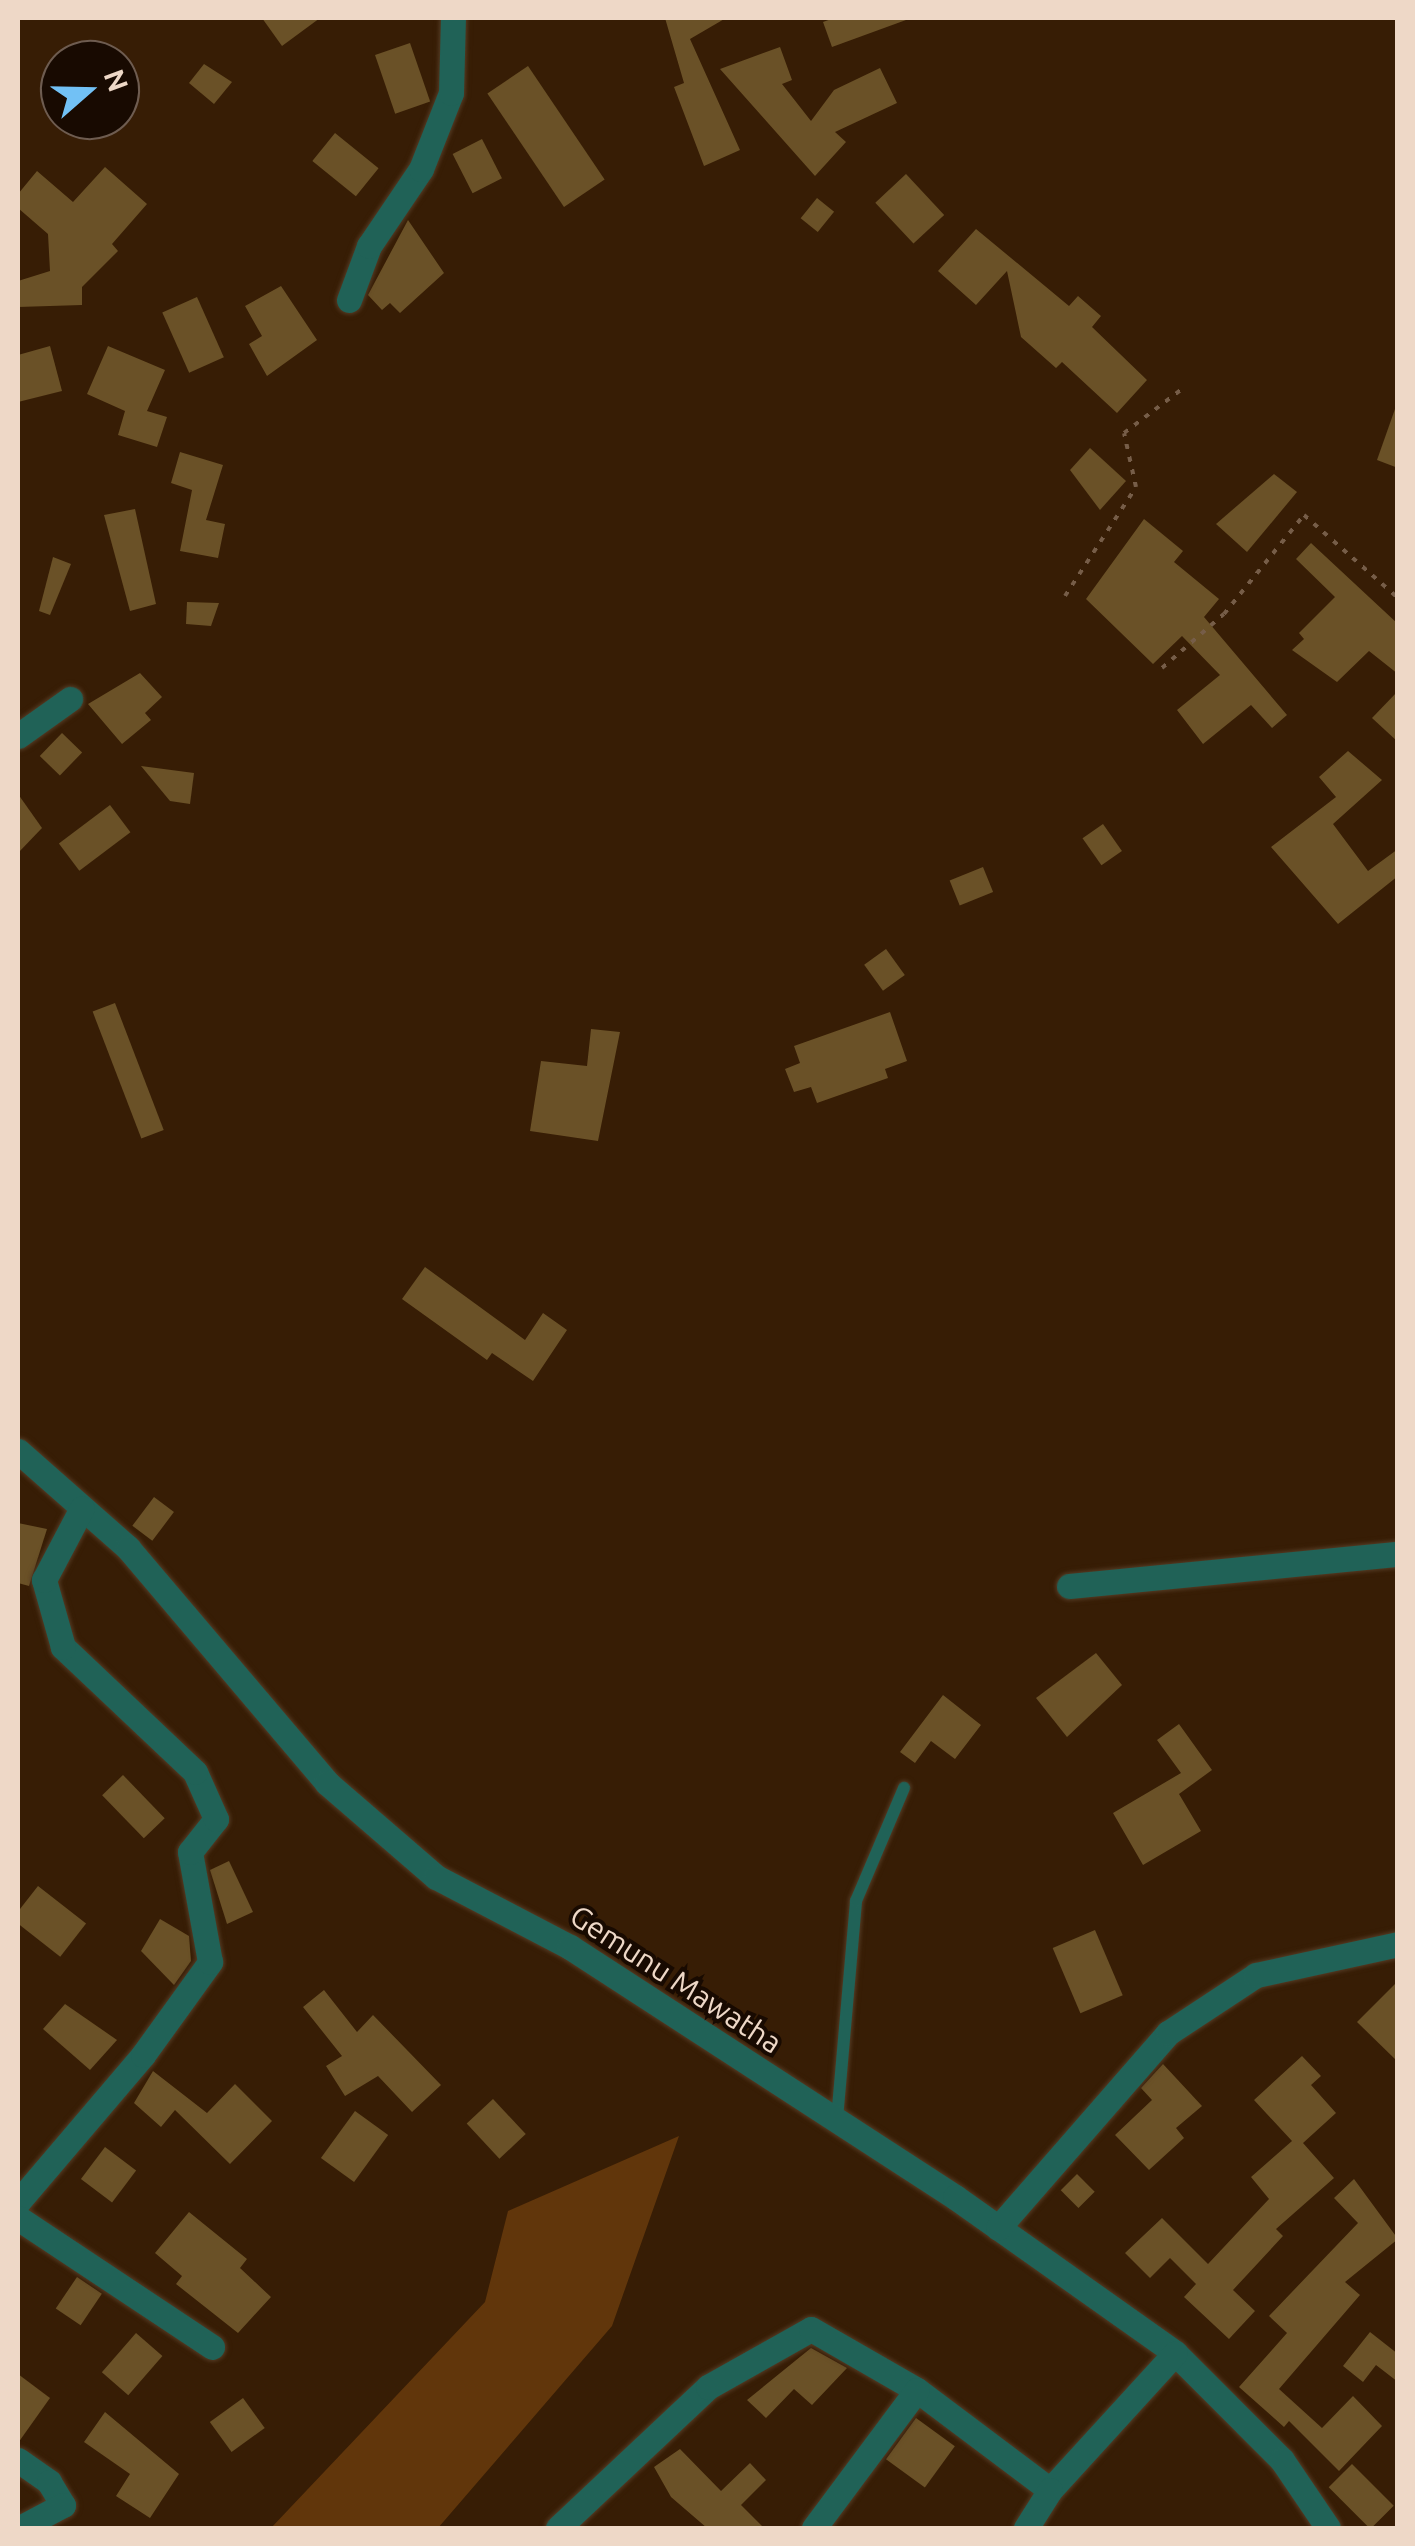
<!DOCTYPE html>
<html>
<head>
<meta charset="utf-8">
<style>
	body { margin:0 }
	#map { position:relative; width:1415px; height:2546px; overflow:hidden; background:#371d05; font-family:Ubuntu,sans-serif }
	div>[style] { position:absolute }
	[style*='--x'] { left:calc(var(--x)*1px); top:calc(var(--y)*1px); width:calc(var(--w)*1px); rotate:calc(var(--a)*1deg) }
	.green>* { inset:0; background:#61360b }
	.building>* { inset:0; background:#6a5127; transform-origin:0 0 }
	.path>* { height:4px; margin-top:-2px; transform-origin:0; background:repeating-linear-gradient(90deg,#765d48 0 5px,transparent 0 13px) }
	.roads { filter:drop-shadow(0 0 2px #543b24) drop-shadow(0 0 2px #543b24) }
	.lane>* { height:12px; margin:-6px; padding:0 6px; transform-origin:6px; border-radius:6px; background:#206257 }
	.street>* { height:25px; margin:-12.5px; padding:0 12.5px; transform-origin:12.5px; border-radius:12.5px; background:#206257 }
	span { translate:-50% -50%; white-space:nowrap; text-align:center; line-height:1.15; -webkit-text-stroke:8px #180a01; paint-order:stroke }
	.street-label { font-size:30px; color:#eed8c7 }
	.frame { position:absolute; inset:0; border:20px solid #eed8c7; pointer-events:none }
	.north { position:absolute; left:40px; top:40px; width:100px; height:100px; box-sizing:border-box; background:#180a01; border:2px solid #6e5c50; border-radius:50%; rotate:70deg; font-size:28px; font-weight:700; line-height:40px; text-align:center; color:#eed8c7 }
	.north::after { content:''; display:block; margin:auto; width:35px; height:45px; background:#72c1f5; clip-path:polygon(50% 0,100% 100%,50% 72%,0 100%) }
</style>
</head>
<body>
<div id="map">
	<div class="green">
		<i style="clip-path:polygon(679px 2136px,612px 2326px,438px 2528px,271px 2528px,485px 2302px,508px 2211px)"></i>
	</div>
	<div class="building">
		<i style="clip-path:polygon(262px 18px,320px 18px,282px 46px)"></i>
		<i style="clip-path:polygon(665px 18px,726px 18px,690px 39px,740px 150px,704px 166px,674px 87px,684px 83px)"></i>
		<i style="clip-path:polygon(834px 18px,906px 18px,906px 20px,832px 47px,823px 22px)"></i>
		<i style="left:410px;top:43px;width:62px;height:37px;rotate:71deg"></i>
		<i style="clip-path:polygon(780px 47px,792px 80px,782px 84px,811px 121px,834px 90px,880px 68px,897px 103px,835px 132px,846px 142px,815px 176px,720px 69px)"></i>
		<i style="clip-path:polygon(204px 64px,232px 82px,214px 104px,189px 83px)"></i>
		<i style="left:528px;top:66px;width:137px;height:49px;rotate:56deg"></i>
		<i style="left:335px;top:133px;width:56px;height:36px;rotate:39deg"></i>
		<i style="left:482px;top:139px;width:44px;height:33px;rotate:63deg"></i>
		<i style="clip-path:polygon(105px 167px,147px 204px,112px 244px,118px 251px,82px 287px,82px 305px,18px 307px,18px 281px,50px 271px,48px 234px,18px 208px,18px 194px,37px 171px,73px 202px)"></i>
		<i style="left:906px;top:174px;width:56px;height:42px;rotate:47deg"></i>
		<i style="left:817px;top:198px;width:22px;height:26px;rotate:39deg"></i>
		<i style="clip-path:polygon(408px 220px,444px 273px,400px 313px,390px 303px,382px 310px,368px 295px)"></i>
		<i style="clip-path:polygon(976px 229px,1069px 306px,1078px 296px,1101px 316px,1092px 327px,1147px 380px,1117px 413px,1062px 362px,1056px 368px,1021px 337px,1007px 271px,976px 305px,938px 271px)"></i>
		<i style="clip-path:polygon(281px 286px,317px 340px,267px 376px,249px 344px,262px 336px,245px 306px)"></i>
		<i style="left:197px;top:297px;width:66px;height:38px;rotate:66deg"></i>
		<i style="clip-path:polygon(50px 346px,62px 391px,18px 402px,18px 355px)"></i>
		<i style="clip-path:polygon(108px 346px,165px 370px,147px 411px,167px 417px,157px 447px,118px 435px,125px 411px,87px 394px)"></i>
		<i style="clip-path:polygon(1395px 409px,1398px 410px,1398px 468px,1377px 460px)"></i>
		<i style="clip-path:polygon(1090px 448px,1126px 481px,1100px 510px,1070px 470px)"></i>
		<i style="clip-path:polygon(180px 452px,223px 465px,206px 520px,225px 524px,218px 558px,180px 551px,192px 490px,171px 483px)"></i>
		<i style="clip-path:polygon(1274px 474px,1297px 492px,1247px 552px,1216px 524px)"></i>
		<i style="clip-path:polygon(135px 509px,156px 604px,130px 611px,104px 515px)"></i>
		<i style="clip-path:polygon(1144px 519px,1183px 551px,1174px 562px,1219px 599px,1204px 617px,1287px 715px,1272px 728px,1251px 705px,1203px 744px,1177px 710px,1220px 675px,1182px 636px,1153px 664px,1086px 599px)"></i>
		<i style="clip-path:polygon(1311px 543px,1398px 624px,1398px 674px,1369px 651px,1337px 682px,1292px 650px,1304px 639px,1299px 633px,1335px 597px,1296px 559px)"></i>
		<i style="clip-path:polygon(53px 557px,71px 564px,50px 615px,39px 611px)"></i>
		<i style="clip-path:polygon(187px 602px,219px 603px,211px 626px,186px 624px)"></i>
		<i style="clip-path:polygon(140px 673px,162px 697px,145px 713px,151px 720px,122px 744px,88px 704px)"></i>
		<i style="clip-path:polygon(1398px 691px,1398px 742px,1372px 718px)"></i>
		<i style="left:62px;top:733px;width:28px;height:32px;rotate:44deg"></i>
		<i style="clip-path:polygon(1348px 751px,1382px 780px,1333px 824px,1368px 871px,1398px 849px,1398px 876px,1338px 924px,1271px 847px,1336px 797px,1319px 777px)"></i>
		<i style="clip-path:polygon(141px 766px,194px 773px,190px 804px,170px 801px)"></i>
		<i style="clip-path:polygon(18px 794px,42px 828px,18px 853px)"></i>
		<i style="left:110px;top:805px;width:34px;height:64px;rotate:53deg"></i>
		<i style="left:1103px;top:824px;width:33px;height:25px;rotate:55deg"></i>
		<i style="left:983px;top:867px;width:27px;height:36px;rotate:68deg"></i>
		<i style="left:886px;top:949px;width:32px;height:27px;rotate:54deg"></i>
		<i style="left:115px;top:1003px;width:136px;height:24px;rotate:69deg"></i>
		<i style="clip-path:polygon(890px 1012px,907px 1061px,885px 1069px,888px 1078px,817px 1103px,811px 1087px,794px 1092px,785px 1069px,800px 1063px,794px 1046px)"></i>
		<i style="clip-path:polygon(591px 1029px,620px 1032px,598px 1141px,530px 1131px,541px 1061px,587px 1066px)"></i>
		<i style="clip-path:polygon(425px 1267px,525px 1340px,543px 1313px,567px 1330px,533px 1381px,492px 1353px,487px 1360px,402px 1299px)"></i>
		<i style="left:154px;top:1497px;width:25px;height:36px;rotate:37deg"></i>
		<i style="clip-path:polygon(18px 1523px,47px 1529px,29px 1586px,18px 1583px)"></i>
		<i style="clip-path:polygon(1096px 1653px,1122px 1685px,1067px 1737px,1036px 1698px)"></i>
		<i style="clip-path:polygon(943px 1695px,981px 1725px,955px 1759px,931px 1741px,915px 1763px,900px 1752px)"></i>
		<i style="clip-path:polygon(1179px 1724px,1212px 1770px,1179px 1794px,1201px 1831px,1143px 1865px,1113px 1813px,1181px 1773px,1157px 1740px)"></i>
		<i style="left:123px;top:1775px;width:60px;height:29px;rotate:46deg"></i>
		<i style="clip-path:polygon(229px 1861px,253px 1912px,227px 1924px,210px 1870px)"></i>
		<i style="left:38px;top:1886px;width:61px;height:42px;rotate:38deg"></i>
		<i style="clip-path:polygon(160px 1919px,189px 1936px,191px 1961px,174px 1985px,141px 1951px)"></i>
		<i style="left:1095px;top:1930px;width:71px;height:46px;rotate:67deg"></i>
		<i style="clip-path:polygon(1398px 1981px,1398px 2062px,1357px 2022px)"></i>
		<i style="clip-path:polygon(324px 1990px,357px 2032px,373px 2015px,441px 2085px,412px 2112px,378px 2076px,345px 2096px,326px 2066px,342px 2056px,303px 2007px)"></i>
		<i style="clip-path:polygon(65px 2004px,117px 2040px,90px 2070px,43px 2029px)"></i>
		<i style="clip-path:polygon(1302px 2056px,1321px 2076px,1311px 2085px,1336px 2113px,1303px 2143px,1334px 2178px,1276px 2229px,1283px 2236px,1233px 2290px,1255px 2311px,1229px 2339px,1184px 2297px,1196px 2284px,1170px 2258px,1150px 2278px,1125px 2253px,1162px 2218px,1208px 2264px,1269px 2199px,1251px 2177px,1292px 2141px,1254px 2100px)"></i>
		<i style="clip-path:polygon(1163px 2064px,1202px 2106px,1176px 2128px,1184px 2138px,1149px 2170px,1115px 2135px,1152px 2100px,1141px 2088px)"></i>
		<i style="clip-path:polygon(153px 2071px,207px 2113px,235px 2084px,272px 2121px,230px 2164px,175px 2110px,161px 2127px,134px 2103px)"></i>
		<i style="left:493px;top:2099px;width:48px;height:36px;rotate:47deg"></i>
		<i style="left:355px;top:2111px;width:41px;height:58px;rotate:36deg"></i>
		<i style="left:105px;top:2147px;width:39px;height:40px;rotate:37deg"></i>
		<i style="left:1077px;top:2174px;width:25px;height:23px;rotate:45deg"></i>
		<i style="clip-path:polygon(1354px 2179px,1398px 2239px,1345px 2282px,1360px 2295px,1279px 2389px,1322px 2428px,1353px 2396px,1382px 2426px,1339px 2471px,1289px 2421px,1284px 2427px,1239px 2387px,1287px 2333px,1269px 2316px,1358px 2223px,1334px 2198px)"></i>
		<i style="clip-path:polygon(189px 2212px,247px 2259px,240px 2268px,271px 2297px,238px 2333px,176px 2284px,182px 2276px,155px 2253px)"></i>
		<i style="left:77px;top:2277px;width:30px;height:38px;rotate:34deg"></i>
		<i style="clip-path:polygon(1370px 2332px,1398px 2354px,1398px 2382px,1376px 2365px,1363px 2382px,1343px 2366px)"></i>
		<i style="left:136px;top:2333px;width:35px;height:52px;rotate:41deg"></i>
		<i style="clip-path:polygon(811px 2348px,847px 2368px,812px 2405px,794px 2389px,766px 2418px,747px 2400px)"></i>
		<i style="clip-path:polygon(18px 2374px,50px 2398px,18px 2443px)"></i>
		<i style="left:243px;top:2398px;width:37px;height:41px;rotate:54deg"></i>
		<i style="clip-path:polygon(105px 2412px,179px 2474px,150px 2518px,116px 2496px,130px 2474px,84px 2442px)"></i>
		<i style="left:916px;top:2418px;width:48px;height:51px;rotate:36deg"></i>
		<i style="clip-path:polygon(680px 2449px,721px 2491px,750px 2463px,766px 2480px,741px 2505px,764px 2528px,707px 2528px,671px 2497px,654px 2467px)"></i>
		<i style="left:1352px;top:2464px;width:59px;height:33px;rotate:45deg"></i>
	</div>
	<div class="path">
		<i style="--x:1065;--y:596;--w:130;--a:-56.9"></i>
		<i style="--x:1136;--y:487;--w:55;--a:-102.5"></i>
		<i style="--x:1124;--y:433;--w:73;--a:-37.2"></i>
		<i style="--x:1162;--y:668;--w:82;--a:-41.1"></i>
		<i style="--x:1224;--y:614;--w:127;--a:-51.1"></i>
		<i style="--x:1304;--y:515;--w:125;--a:41.4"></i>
	</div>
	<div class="roads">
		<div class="lane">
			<i style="--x:837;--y:2119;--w:219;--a:-85"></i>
			<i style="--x:856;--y:1901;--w:123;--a:-67"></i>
		</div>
		<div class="street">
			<i style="--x:349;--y:300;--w:58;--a:-69.7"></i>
			<i style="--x:369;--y:246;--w:93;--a:-56"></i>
			<i style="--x:421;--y:169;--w:82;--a:-68.5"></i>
			<i style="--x:451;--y:93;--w:75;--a:-88.5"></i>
			<i style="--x:18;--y:736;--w:64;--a:-35.4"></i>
			<i style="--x:18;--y:1451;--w:147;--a:41.4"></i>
			<i style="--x:128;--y:1548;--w:308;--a:49.7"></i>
			<i style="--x:327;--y:1783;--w:144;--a:40.8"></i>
			<i style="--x:436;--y:1877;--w:151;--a:27.6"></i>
			<i style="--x:570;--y:1947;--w:459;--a:33"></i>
			<i style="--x:955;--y:2197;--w:270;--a:35.3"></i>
			<i style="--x:1175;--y:2353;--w:151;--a:45"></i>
			<i style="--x:1282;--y:2460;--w:82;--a:55.9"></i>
			<i style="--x:1069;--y:1586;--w:331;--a:-5.6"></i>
			<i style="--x:18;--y:2202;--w:193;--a:-49.6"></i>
			<i style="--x:143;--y:2055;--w:115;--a:-54.2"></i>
			<i style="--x:210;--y:1962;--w:112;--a:-100.3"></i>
			<i style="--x:190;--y:1852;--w:42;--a:-51.8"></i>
			<i style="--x:216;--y:1819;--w:51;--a:-114.1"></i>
			<i style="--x:195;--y:1772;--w:182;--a:-136.6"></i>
			<i style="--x:63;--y:1647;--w:70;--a:-105.8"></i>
			<i style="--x:44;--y:1580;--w:81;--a:-62.2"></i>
			<i style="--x:18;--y:2218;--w:233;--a:33.6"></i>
			<i style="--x:998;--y:2228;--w:259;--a:-48.9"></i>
			<i style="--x:1168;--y:2033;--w:105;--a:-33.4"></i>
			<i style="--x:1256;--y:1975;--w:145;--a:-12.3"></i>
			<i style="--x:18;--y:2460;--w:38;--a:35"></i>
			<i style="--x:49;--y:2482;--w:27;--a:59"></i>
			<i style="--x:63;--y:2505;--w:49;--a:151.9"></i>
			<i style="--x:558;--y:2528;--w:206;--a:-43.2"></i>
			<i style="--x:708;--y:2387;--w:118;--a:-29.4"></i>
			<i style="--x:811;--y:2329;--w:122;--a:29.9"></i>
			<i style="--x:917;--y:2390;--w:166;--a:36.9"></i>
			<i style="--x:1050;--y:2490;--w:185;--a:-47.6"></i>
			<i style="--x:814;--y:2528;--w:172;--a:-53.3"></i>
			<i style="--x:1026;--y:2528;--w:45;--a:-57.7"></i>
		</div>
	</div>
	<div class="street-label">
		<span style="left:676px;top:1979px;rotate:33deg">Gemunu Mawatha</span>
	</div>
	<div class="frame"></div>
	<div class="north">N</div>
</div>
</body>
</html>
